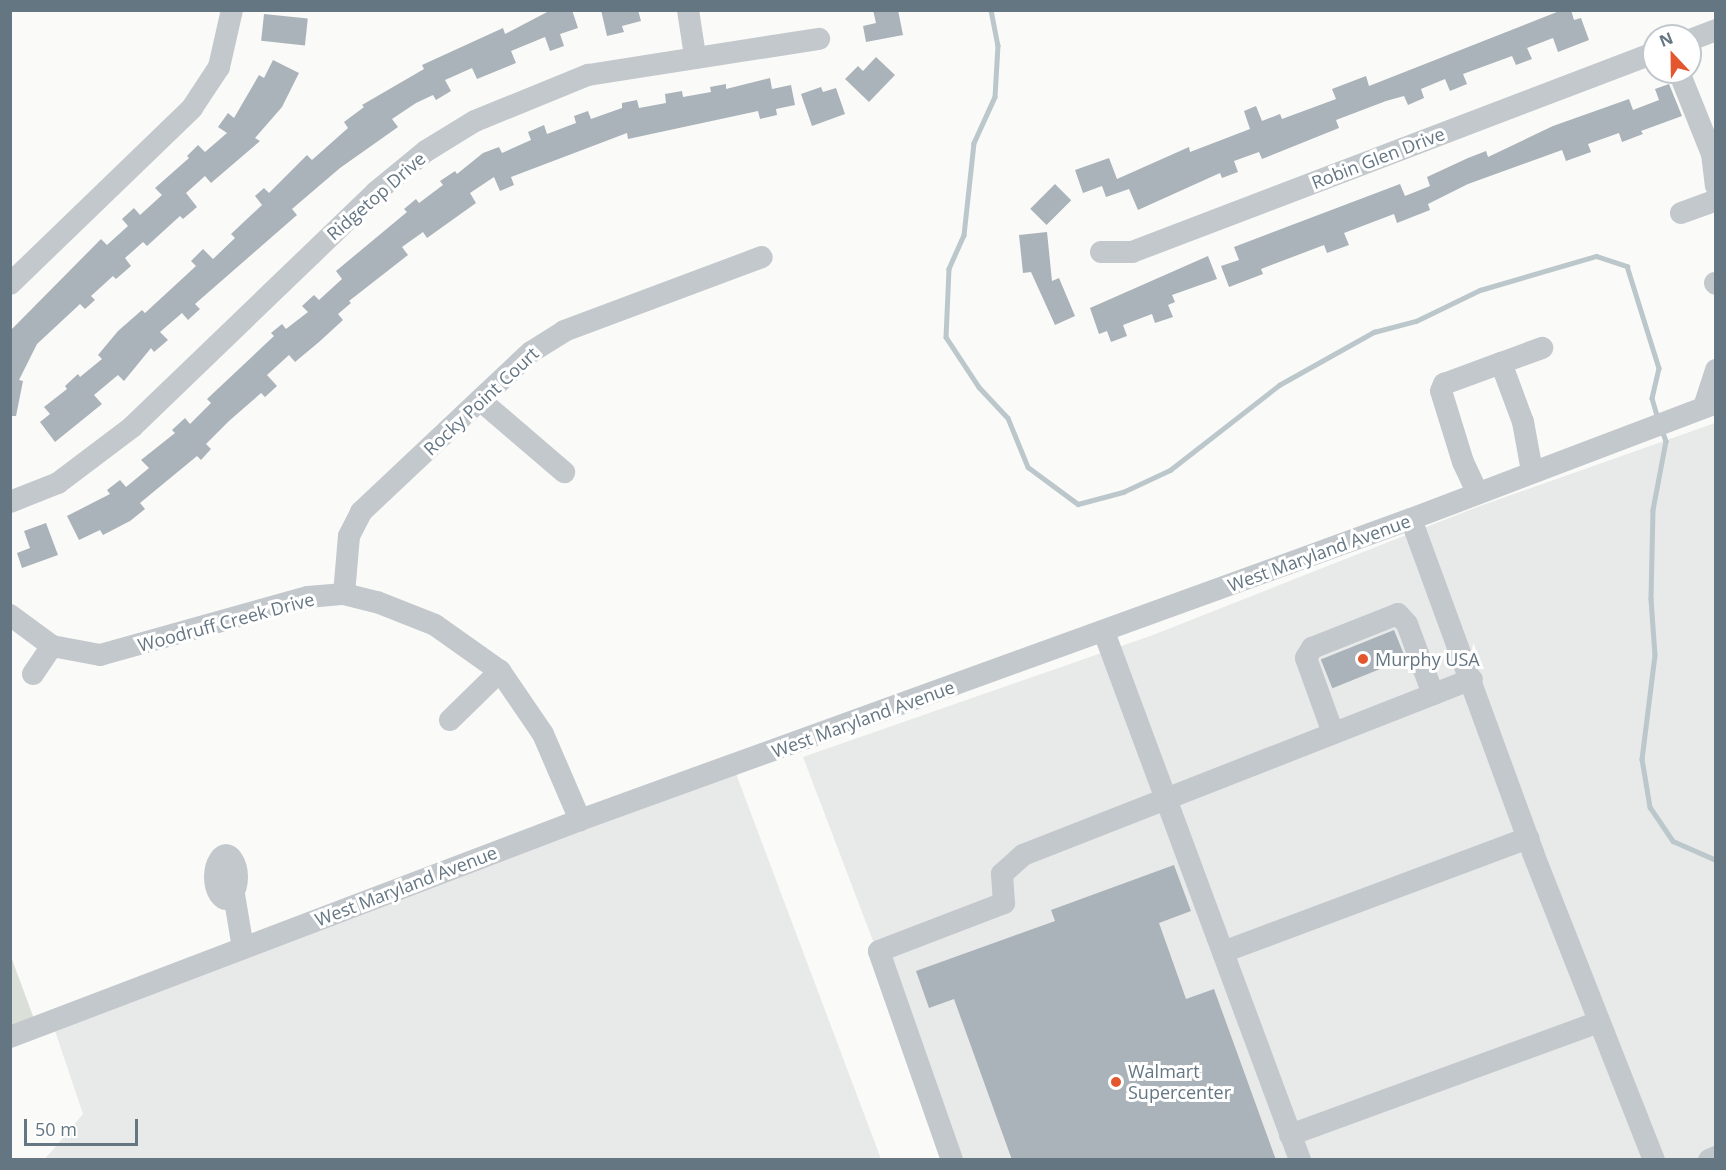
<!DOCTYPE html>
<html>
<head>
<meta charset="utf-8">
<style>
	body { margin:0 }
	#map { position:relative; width:1726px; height:1170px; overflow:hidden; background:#fafaf8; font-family:"Open Sans",sans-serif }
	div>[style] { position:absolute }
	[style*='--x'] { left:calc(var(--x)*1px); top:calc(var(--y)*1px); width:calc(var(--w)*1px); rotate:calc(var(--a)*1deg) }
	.built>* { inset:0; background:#e8e9e9 }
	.green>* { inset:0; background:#dadfd7 }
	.stream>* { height:4.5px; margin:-2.25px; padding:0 2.25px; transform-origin:2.25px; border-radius:2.25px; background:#bbc7cb }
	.building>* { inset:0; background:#aab3b9; transform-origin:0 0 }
	.minor>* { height:22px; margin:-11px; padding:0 11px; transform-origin:11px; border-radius:11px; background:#c3c8cc }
	.minor>.ring { margin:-11px; padding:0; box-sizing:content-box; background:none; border:22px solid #c3c8cc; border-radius:50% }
	.dots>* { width:16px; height:16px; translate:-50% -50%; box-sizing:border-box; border:3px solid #fff; border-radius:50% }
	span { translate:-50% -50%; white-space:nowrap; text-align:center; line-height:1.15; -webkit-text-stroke:6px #fff; paint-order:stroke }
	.street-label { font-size:18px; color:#657683 }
	.poi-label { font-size:18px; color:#657683 }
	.left { translate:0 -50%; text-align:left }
	.frame { position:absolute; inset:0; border:12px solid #657683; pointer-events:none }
	.north { position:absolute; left:1642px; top:24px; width:60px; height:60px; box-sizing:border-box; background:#fff; border:2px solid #c1c8cd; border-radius:50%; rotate:338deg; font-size:16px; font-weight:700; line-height:24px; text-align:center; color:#657683 }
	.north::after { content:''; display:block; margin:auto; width:21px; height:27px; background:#e4572e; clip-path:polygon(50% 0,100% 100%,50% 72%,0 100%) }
	.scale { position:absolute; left:24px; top:1119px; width:114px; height:27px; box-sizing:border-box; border:3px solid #657683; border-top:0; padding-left:8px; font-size:18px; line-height:21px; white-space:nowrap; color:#657683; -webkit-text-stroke:4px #fff; paint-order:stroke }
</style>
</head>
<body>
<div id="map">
	<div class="built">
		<i style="clip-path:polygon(1715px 423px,1715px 1159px,956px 1159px,803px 757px,1153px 635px,1477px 507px)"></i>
		<i style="clip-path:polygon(735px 771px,881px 1159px,44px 1160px,83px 1114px,54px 1028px)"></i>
	</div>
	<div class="green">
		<i style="clip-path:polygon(10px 954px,37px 1027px,10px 1037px)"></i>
	</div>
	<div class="stream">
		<i style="--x:991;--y:10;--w:36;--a:79"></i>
		<i style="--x:998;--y:45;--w:52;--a:93.3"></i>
		<i style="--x:995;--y:97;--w:51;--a:114.5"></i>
		<i style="--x:974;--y:143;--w:93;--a:96.2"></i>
		<i style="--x:964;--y:235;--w:37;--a:114"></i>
		<i style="--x:949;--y:269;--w:68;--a:92.5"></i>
		<i style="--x:946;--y:337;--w:60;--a:56.6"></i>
		<i style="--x:979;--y:387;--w:42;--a:46.9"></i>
		<i style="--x:1008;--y:418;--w:53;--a:67.8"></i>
		<i style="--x:1028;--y:467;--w:62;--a:36.5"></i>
		<i style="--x:1078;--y:504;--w:47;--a:-14.9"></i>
		<i style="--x:1123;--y:492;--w:52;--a:-25.1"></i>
		<i style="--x:1170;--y:470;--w:138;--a:-37.9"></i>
		<i style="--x:1279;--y:385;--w:109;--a:-29.2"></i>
		<i style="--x:1374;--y:332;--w:43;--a:-14.7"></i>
		<i style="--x:1416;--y:321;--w:71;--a:-25.8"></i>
		<i style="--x:1480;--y:290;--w:121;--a:-16.3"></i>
		<i style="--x:1596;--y:256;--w:33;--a:18"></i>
		<i style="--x:1627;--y:266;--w:107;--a:72.6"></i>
		<i style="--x:1659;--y:368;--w:31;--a:103"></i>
		<i style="--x:1652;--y:398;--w:22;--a:74"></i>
		<i style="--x:1662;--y:430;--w:12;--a:70"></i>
		<i style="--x:1666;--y:441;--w:70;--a:100.7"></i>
		<i style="--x:1653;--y:510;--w:89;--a:91.3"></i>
		<i style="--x:1651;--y:599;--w:56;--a:85.9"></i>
		<i style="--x:1655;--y:655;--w:105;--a:97.1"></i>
		<i style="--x:1642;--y:759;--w:49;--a:80.5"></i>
		<i style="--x:1650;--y:807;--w:41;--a:55.9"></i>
		<i style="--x:1673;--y:841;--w:47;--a:23.8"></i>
	</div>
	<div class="building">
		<i style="clip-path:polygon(551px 10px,572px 10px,578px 28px,560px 34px,564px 46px,550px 51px,545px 37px,511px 51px,516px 63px,477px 79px,472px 68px,445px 80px,451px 91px,436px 100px,433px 95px,416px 103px,392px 119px,398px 127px,340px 168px,292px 209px,297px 215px,195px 304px,200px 309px,188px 320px,182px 313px,160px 332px,168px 340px,154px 352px,151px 348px,124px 381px,118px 375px,94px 395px,102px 404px,55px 442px,40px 422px,50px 414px,44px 407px,67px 389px,65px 386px,78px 374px,80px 377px,102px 359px,98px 355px,118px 331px,142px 310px,145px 313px,196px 266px,191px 261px,203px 249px,213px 259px,235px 238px,231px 234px,262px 205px,255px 196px,264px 188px,269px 193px,307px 155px,312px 160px,348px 128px,344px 122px,364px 107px,362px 105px,424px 69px,422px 65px,503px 28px,505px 34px)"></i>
		<i style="clip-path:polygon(601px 10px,638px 10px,641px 21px,622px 26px,624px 32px,607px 36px)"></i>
		<i style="clip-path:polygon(873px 10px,898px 10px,903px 35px,866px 42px,863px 26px,876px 23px)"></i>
		<i style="clip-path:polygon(1562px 10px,1571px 10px,1574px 20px,1581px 18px,1589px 40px,1558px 52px,1553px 38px,1527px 48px,1532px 59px,1516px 65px,1512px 56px,1463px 74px,1467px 84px,1450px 91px,1445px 79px,1421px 89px,1424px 98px,1408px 105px,1404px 96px,1386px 101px,1336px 120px,1339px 128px,1262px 159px,1259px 152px,1234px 161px,1238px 172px,1222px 178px,1220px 173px,1138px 210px,1129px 189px,1106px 197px,1102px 186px,1083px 193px,1075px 170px,1109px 158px,1117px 179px,1189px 147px,1190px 152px,1250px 129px,1244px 111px,1256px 106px,1262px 121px,1280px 114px,1282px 119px,1336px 99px,1332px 89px,1366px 76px,1369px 86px)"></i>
		<i style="left:264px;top:14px;width:44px;height:27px;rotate:6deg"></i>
		<i style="clip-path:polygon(876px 57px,895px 75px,869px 102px,845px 79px,858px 66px,863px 71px)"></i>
		<i style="clip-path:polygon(273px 60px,299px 73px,282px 107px,255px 138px,260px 141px,211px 183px,205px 176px,186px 193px,197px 207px,183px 219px,180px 216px,147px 246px,143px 242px,125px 258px,131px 266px,116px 279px,113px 276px,91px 296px,95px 300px,85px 309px,80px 304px,37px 344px,19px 380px,23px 381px,16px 416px,10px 416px,10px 331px,101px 239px,107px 245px,128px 226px,122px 219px,134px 208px,140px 215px,162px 195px,155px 188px,189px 158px,187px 156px,198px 145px,205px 152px,227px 133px,218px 127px,228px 113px,234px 118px,259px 75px,264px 78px)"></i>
		<i style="clip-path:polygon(770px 78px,772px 89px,791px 85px,795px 105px,776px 109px,777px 115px,760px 119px,758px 111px,628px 139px,627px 133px,511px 177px,514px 185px,500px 191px,494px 177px,470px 193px,476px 203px,427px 238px,423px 232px,402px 247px,408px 255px,349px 301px,351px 303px,338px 314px,343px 320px,319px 342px,295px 362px,289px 355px,267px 375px,277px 386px,265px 397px,261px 393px,229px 421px,206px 444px,211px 449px,201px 460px,197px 456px,140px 503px,145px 509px,130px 521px,103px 535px,100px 530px,79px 540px,67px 516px,110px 494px,107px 490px,120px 480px,126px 487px,149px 468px,141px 460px,175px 433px,172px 430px,185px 418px,190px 424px,211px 403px,207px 399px,274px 336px,271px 333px,282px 324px,286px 329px,308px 312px,302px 306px,314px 295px,319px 300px,342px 279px,336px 271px,407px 212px,404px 209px,416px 199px,419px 203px,443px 185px,440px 181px,455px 171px,457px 174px,483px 153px,499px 147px,502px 153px,531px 140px,528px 132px,544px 125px,547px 134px,576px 123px,574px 116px,588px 111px,591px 119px,622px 108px,622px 103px,637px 100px,639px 108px,666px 103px,665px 94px,682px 91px,683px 97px,711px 92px,710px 87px,726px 84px,726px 89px)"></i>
		<i style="clip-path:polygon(1669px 84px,1682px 116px,1641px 131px,1643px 134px,1622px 142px,1619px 133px,1588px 144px,1591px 152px,1566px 161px,1562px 150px,1468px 184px,1428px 204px,1430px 210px,1397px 223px,1394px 214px,1344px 233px,1349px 245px,1327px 253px,1324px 245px,1261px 269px,1263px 274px,1229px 287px,1221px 266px,1239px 260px,1234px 247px,1400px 184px,1405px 196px,1430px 186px,1427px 177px,1468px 158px,1486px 151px,1488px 157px,1553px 126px,1629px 99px,1633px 110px,1659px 100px,1655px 89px)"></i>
		<i style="clip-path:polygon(821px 87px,823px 92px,836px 88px,845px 114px,812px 126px,801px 94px)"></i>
		<i style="left:1055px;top:184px;width:23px;height:35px;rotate:45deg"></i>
		<i style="clip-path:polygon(1047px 232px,1052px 281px,1059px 278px,1075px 316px,1055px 325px,1031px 272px,1023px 273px,1019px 235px)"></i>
		<i style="clip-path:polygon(1208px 256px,1217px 279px,1172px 295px,1175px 302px,1168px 305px,1173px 317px,1155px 323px,1152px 314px,1123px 325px,1127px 336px,1111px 342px,1107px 331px,1099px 334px,1090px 308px)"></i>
		<i style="clip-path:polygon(46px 523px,58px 555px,22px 568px,17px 553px,30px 548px,24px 531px)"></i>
		<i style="left:1394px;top:630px;width:31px;height:79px;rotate:68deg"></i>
		<i style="clip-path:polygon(1174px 865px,1191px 911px,1159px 923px,1186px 999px,1214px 989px,1276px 1160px,1012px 1160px,954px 999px,929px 1008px,916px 971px,1055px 921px,1051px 910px)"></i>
	</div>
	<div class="minor">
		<i style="--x:688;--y:10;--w:47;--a:81.3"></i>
		<i style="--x:1690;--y:40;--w:28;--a:-21"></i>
		<i style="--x:1679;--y:72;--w:88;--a:68.1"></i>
		<i style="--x:1712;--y:154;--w:32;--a:83"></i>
		<i style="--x:1681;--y:213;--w:37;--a:-20"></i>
		<i style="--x:1101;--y:252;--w:31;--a:0"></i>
		<i style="--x:1132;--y:252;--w:559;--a:-20.87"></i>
		<i style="--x:1715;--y:283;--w:1;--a:45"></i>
		<i style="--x:10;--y:284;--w:253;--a:-44"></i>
		<i style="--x:192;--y:108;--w:49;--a:-56.6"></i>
		<i style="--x:219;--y:67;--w:58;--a:-77.2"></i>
		<i style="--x:480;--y:400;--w:111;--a:40.6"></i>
		<i style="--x:1704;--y:407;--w:39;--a:-72"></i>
		<i style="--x:1532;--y:471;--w:50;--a:-100.4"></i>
		<i style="--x:1523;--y:422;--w:63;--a:-110.4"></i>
		<i style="--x:1501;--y:363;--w:44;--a:-20.1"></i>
		<i style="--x:1477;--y:492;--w:33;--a:-115"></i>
		<i style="--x:1463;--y:462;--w:74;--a:-107.2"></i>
		<i style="--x:1441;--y:391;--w:8;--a:-67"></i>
		<i style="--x:1444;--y:384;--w:61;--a:-20.2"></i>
		<i style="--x:10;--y:502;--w:52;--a:-21.6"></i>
		<i style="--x:58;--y:483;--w:93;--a:-37.1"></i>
		<i style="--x:132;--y:427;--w:339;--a:-43.9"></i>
		<i style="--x:376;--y:192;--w:65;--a:-39.4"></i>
		<i style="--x:426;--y:151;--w:57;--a:-31.5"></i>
		<i style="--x:475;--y:121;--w:122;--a:-22.2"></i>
		<i style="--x:588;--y:75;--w:234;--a:-8.9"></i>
		<i style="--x:1411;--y:519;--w:356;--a:69.9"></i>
		<i style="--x:1533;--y:853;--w:330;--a:68.5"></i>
		<i style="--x:344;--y:594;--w:58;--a:-85.1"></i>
		<i style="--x:349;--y:536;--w:27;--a:-63"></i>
		<i style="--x:361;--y:512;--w:233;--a:-43.3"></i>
		<i style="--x:531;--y:352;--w:39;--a:-32"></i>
		<i style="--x:564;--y:331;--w:211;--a:-20.5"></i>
		<i style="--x:10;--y:615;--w:52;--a:36.4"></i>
		<i style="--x:52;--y:646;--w:49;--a:10.6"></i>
		<i style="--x:100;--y:655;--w:216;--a:-15.6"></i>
		<i style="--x:308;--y:597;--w:36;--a:-5"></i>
		<i style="--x:344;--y:594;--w:34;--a:14"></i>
		<i style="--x:377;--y:602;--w:62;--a:21.6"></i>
		<i style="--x:435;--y:625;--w:80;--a:35.3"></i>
		<i style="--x:500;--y:671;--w:76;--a:55.7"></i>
		<i style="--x:543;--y:734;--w:94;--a:66.7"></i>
		<i style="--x:1104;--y:632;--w:563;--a:69.63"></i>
		<i style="--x:33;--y:674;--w:34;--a:-56"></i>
		<i style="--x:450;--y:720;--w:70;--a:-44.4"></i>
		<i style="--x:1333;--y:733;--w:80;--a:-109.8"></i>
		<i style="--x:1306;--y:658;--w:12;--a:-59"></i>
		<i style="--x:1312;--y:648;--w:92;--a:-21.6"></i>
		<i style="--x:1398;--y:614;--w:13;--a:48"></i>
		<i style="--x:1407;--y:624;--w:75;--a:69.6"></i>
		<i class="ring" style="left:215px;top:855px;width:-4px;height:-4px"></i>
		<i style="--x:230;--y:871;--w:78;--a:80.4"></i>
		<i style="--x:1223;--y:952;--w:326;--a:-20.5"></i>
		<i style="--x:10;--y:1037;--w:610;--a:-20.84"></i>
		<i style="--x:580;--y:820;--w:884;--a:-19.91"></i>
		<i style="--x:1411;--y:519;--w:326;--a:-20.8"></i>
		<i style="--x:1290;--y:1135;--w:329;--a:-20.1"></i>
		<i style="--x:952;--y:1160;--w:221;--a:-109.3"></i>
		<i style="--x:879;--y:951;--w:134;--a:-21"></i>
		<i style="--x:1004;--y:903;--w:29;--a:-94"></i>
		<i style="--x:1002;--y:874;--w:28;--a:-42"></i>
		<i style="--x:1023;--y:855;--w:482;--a:-21.4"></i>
		<i style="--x:1709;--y:1160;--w:8;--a:-23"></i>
	</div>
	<div class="dots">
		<i style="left:1363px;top:659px;background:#e4572e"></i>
		<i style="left:1116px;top:1082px;background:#e4572e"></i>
	</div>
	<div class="street-label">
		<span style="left:1378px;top:158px;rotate:-21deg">Robin Glen Drive</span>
		<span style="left:376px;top:196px;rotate:-41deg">Ridgetop Drive</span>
		<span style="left:481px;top:401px;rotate:-43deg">Rocky Point Court</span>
		<span style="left:1319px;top:553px;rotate:-20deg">West Maryland Avenue</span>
		<span style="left:226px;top:622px;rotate:-15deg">Woodruff Creek Drive</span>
		<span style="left:863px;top:719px;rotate:-20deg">West Maryland Avenue</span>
		<span style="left:406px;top:886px;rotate:-21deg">West Maryland Avenue</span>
	</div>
	<div class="poi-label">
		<span class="left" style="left:1375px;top:659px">Murphy USA</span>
		<span class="left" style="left:1128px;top:1082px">Walmart<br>Supercenter</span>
	</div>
	<div class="frame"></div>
	<div class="north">N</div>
	<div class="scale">50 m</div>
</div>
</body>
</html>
